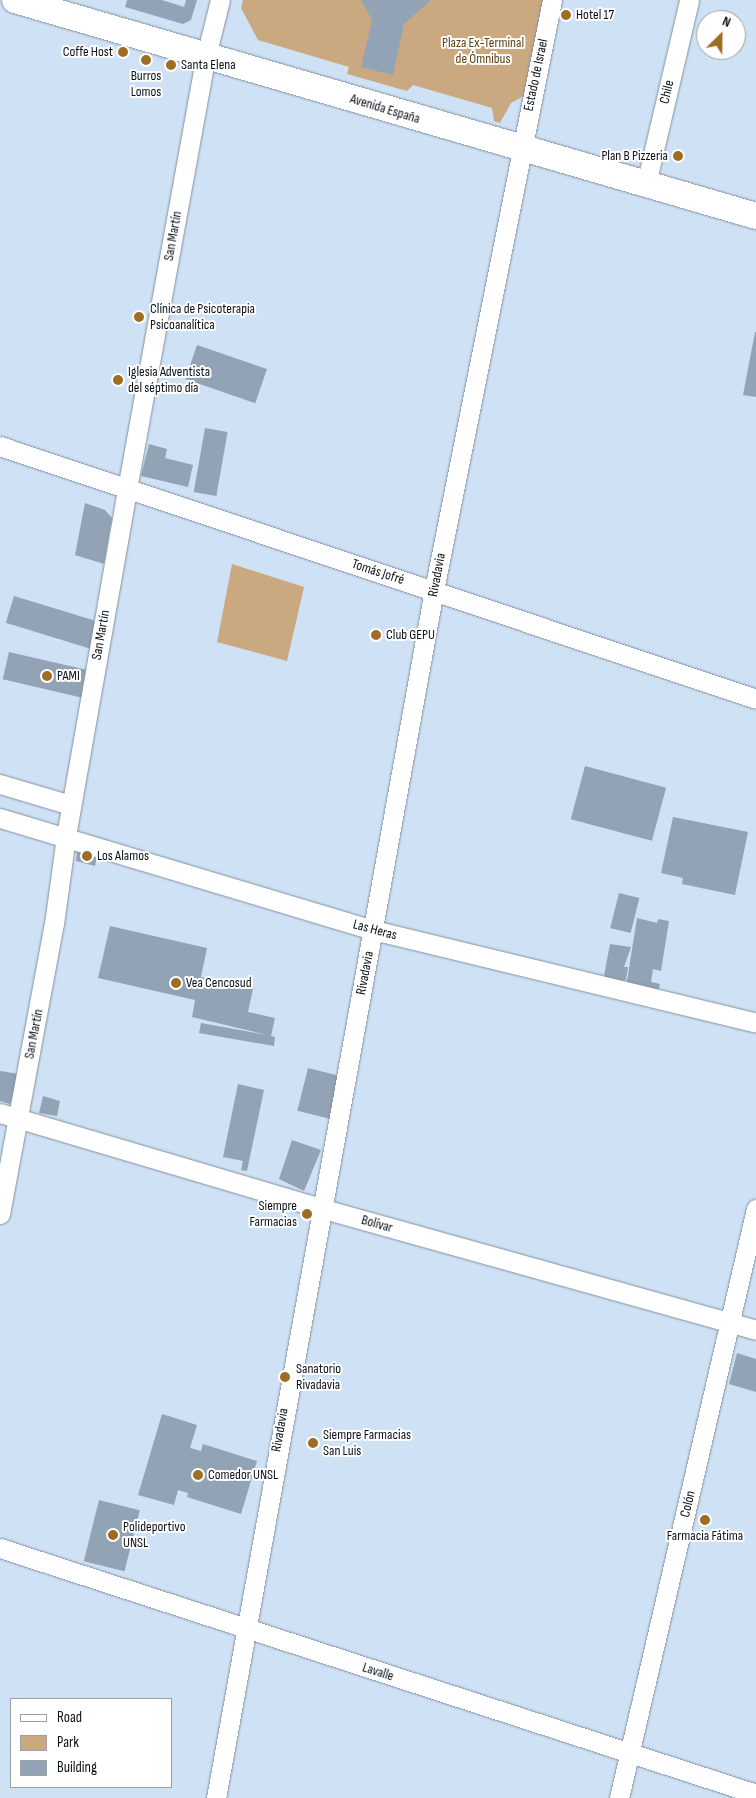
<!DOCTYPE html>
<html>
<head>
<meta charset="utf-8">
<style>
	body { margin:0 }
	#map { position:relative; width:756px; height:1798px; overflow:hidden; background:#cfe1f4; font-family:"Sofia Sans Condensed",sans-serif }
	div>[style] { position:absolute }
	[style*='--x'] { left:calc(var(--x)*1px); top:calc(var(--y)*1px); width:calc(var(--w)*1px); rotate:calc(var(--a)*1deg) }
	.green>* { inset:0; background:#caa980 }
	.building>* { inset:0; background:#92a3b5; transform-origin:0 0 }
	.roads { filter:drop-shadow(0 0 1px #8192a3) drop-shadow(0 0 1px #8192a3) }
	.street>* { height:19px; margin:-9.5px; padding:0 9.5px; transform-origin:9.5px; border-radius:9.5px; background:#fff }
	.secondary>* { height:26px; margin:-13px; padding:0 13px; transform-origin:13px; border-radius:13px; background:#fff }
	.dots>* { width:14px; height:14px; translate:-50% -50%; box-sizing:border-box; border:2px solid #fff; border-radius:50% }
	span { translate:-50% -50%; white-space:nowrap; text-align:center; line-height:1.15; -webkit-text-stroke:4px #fff; paint-order:stroke }
	.poi-label { font-size:14px; color:#0a1117 }
	.left { translate:0 -50%; text-align:left }
	.right { translate:-100% -50%; text-align:right }
	.park-label { font-size:14px; color:#5f4113 }
	.street-label { font-size:14px; color:#0a1117 }
	.legend { position:absolute; left:10px; top:1698px; width:162px; height:90px; box-sizing:border-box; background:#fff; border:1px solid #9da0a2; margin:0; padding:6px 9px; list-style:none; font-size:15px; color:#0a1117 }
	.legend li { display:flex; align-items:center; gap:10px; height:25px }
	.legend b { width:25px; border:1px solid #9da0a2 }
	.north { position:absolute; left:696px; top:10px; width:50px; height:50px; box-sizing:border-box; background:#fff; border:1px solid #9da0a2; border-radius:50%; rotate:23deg; font-size:14px; font-weight:700; line-height:20px; text-align:center; color:#0a1117 }
	.north::after { content:''; display:block; margin:auto; width:18px; height:22px; background:#9e6d22; clip-path:polygon(50% 0,100% 100%,50% 72%,0 100%) }
</style>
</head>
<body>
<div id="map">
	<div class="green">
		<i style="clip-path:polygon(243px 0,544px 0,529px 93px,511px 103px,500px 123px,494px 121px,492px 108px,413px 85px,407px 91px,347px 74px,349px 67px,258px 40px,241px 8px)"></i>
		<i style="clip-path:polygon(232px 564px,304px 587px,287px 661px,217px 642px)"></i>
	</div>
	<div class="building">
		<i style="clip-path:polygon(127px 0,162px 0,184px 7px,186px 0,197px 0,191px 20px,183px 24px,125px 7px)"></i>
		<i style="clip-path:polygon(361px 0,431px 0,404px 24px,393px 75px,361px 67px,372px 20px)"></i>
		<i style="clip-path:polygon(755px 332px,756px 332px,756px 397px,743px 395px)"></i>
		<i style="left:197px;top:345px;width:74px;height:36px;rotate:19deg"></i>
		<i style="left:205px;top:428px;width:23px;height:65px;rotate:10deg"></i>
		<i style="clip-path:polygon(149px 444px,167px 449px,165px 458px,193px 465px,188px 487px,141px 476px)"></i>
		<i style="clip-path:polygon(85px 503px,105px 510px,112px 518px,104px 564px,75px 555px)"></i>
		<i style="left:14px;top:596px;width:91px;height:28px;rotate:17deg"></i>
		<i style="left:9px;top:652px;width:86px;height:28px;rotate:13deg"></i>
		<i style="left:585px;top:766px;width:84px;height:55px;rotate:15deg"></i>
		<i style="clip-path:polygon(673px 817px,748px 832px,735px 895px,682px 884px,683px 878px,661px 873px)"></i>
		<i style="clip-path:polygon(88px 846px,99px 849px,95px 866px,76px 861px,77px 852px)"></i>
		<i style="left:619px;top:893px;width:21px;height:36px;rotate:14deg"></i>
		<i style="clip-path:polygon(637px 918px,657px 923px,658px 919px,669px 921px,661px 971px,653px 969px,651px 982px,660px 984px,658px 992px,626px 987px)"></i>
		<i style="clip-path:polygon(110px 926px,207px 948px,201px 977px,253px 989px,248px 1012px,275px 1018px,271px 1036px,275px 1037px,274px 1046px,199px 1033px,201px 1023px,267px 1035px,192px 1017px,195px 1000px,98px 978px)"></i>
		<i style="clip-path:polygon(610px 944px,631px 947px,624px 967px,628px 967px,626px 980px,603px 981px)"></i>
		<i style="left:308px;top:1068px;width:34px;height:44px;rotate:14deg"></i>
		<i style="clip-path:polygon(0 1071px,19px 1074px,10px 1104px,0 1101px)"></i>
		<i style="clip-path:polygon(238px 1084px,264px 1090px,247px 1171px,241px 1170px,243px 1161px,223px 1157px)"></i>
		<i style="clip-path:polygon(43px 1096px,60px 1101px,57px 1116px,39px 1113px)"></i>
		<i style="clip-path:polygon(292px 1140px,321px 1150px,304px 1191px,279px 1179px)"></i>
		<i style="clip-path:polygon(737px 1353px,756px 1359px,756px 1392px,729px 1384px)"></i>
		<i style="clip-path:polygon(162px 1414px,197px 1425px,190px 1448px,201px 1451px,203px 1444px,257px 1461px,241px 1514px,187px 1497px,188px 1493px,178px 1490px,174px 1505px,138px 1495px)"></i>
		<i style="left:99px;top:1500px;width:42px;height:63px;rotate:14deg"></i>
	</div>
	<div class="roads">
		<div class="street">
			<i style="--x:646;--y:184;--w:189;--a:-76.8"></i>
			<i style="--x:0;--y:446;--w:797;--a:18.5"></i>
			<i style="--x:0;--y:784;--w:74;--a:16.5"></i>
			<i style="--x:0;--y:818;--w:389;--a:16.7"></i>
			<i style="--x:373;--y:930;--w:394;--a:13.6"></i>
			<i style="--x:0;--y:1113;--w:334;--a:16.5"></i>
			<i style="--x:320;--y:1208;--w:453;--a:15.6"></i>
			<i style="--x:0;--y:1214;--w:295;--a:-79.5"></i>
			<i style="--x:54;--y:924;--w:89;--a:-82.2"></i>
			<i style="--x:66;--y:836;--w:352;--a:-80"></i>
			<i style="--x:127;--y:489;--w:440;--a:-79.7"></i>
			<i style="--x:206;--y:56;--w:58;--a:-76"></i>
			<i style="--x:0;--y:1548;--w:795;--a:18.02"></i>
			<i style="--x:216;--y:1798;--w:1228;--a:-79.77"></i>
			<i style="--x:434;--y:590;--w:602;--a:-78.69"></i>
			<i style="--x:619;--y:1798;--w:605;--a:-76.91"></i>
		</div>
		<div class="secondary">
			<i style="--x:15;--y:0;--w:772;--a:16.25"></i>
		</div>
	</div>
	<div class="dots">
		<i style="left:566px;top:15px;background:#9e6d22"></i>
		<i style="left:123px;top:52px;background:#9e6d22"></i>
		<i style="left:146px;top:60px;background:#9e6d22"></i>
		<i style="left:171px;top:65px;background:#9e6d22"></i>
		<i style="left:678px;top:156px;background:#9e6d22"></i>
		<i style="left:139px;top:317px;background:#9e6d22"></i>
		<i style="left:118px;top:380px;background:#9e6d22"></i>
		<i style="left:376px;top:635px;background:#9e6d22"></i>
		<i style="left:47px;top:676px;background:#9e6d22"></i>
		<i style="left:87px;top:856px;background:#9e6d22"></i>
		<i style="left:176px;top:983px;background:#9e6d22"></i>
		<i style="left:307px;top:1214px;background:#9e6d22"></i>
		<i style="left:285px;top:1377px;background:#9e6d22"></i>
		<i style="left:313px;top:1443px;background:#9e6d22"></i>
		<i style="left:198px;top:1475px;background:#9e6d22"></i>
		<i style="left:705px;top:1520px;background:#9e6d22"></i>
		<i style="left:113px;top:1535px;background:#9e6d22"></i>
	</div>
	<div class="poi-label">
		<span class="left" style="left:576px;top:15px">Hotel 17</span>
		<span class="right" style="left:113px;top:52px">Coffe Host</span>
		<span class="left" style="left:181px;top:65px">Santa Elena</span>
		<span style="left:146px;top:84px">Burros<br>Lomos</span>
		<span class="right" style="left:668px;top:156px">Plan B Pizzeria</span>
		<span class="left" style="left:150px;top:317px">Clínica de Psicoterapia<br>Psicoanalítica</span>
		<span class="left" style="left:128px;top:380px">Iglesia Adventista<br>del séptimo día</span>
		<span class="left" style="left:386px;top:635px">Club GEPU</span>
		<span class="left" style="left:57px;top:676px">PAMI</span>
		<span class="left" style="left:97px;top:856px">Los Alamos</span>
		<span class="left" style="left:186px;top:983px">Vea Cencosud</span>
		<span class="right" style="left:297px;top:1214px">Siempre<br>Farmacias</span>
		<span class="left" style="left:296px;top:1377px">Sanatorio<br>Rivadavia</span>
		<span class="left" style="left:323px;top:1443px">Siempre Farmacias<br>San Luis</span>
		<span class="left" style="left:208px;top:1475px">Comedor UNSL</span>
		<span class="left" style="left:123px;top:1535px">Polideportivo<br>UNSL</span>
		<span style="left:705px;top:1536px">Farmacia Fátima</span>
	</div>
	<div class="park-label">
		<span style="left:483px;top:51px">Plaza Ex-Terminal<br>de Ómnibus</span>
	</div>
	<div class="street-label">
		<span style="left:536px;top:75px;rotate:-78deg">Estado de Israel</span>
		<span style="left:667px;top:92px;rotate:-77deg">Chile</span>
		<span style="left:385px;top:109px;rotate:17deg">Avenida España</span>
		<span style="left:173px;top:236px;rotate:-80deg">San Martín</span>
		<span style="left:378px;top:572px;rotate:18deg">Tomás Jofré</span>
		<span style="left:437px;top:575px;rotate:-79deg">Rivadavia</span>
		<span style="left:101px;top:635px;rotate:-80deg">San Martín</span>
		<span style="left:375px;top:930px;rotate:15deg">Las Heras</span>
		<span style="left:365px;top:973px;rotate:-79deg">Rivadavia</span>
		<span style="left:34px;top:1034px;rotate:-79deg">San Martín</span>
		<span style="left:377px;top:1224px;rotate:16deg">Bolívar</span>
		<span style="left:280px;top:1430px;rotate:-80deg">Rivadavia</span>
		<span style="left:688px;top:1504px;rotate:-77deg">Colón</span>
		<span style="left:378px;top:1672px;rotate:18deg">Lavalle</span>
	</div>
	<ul class="legend">
	<li><b style="height:6px;background:#fff"></b>Road</li>
	<li><b style="height:14px;background:#caa980"></b>Park</li>
	<li><b style="height:14px;background:#92a3b5"></b>Building</li>
	</ul>
	<div class="north">N</div>
</div>
</body>
</html>
